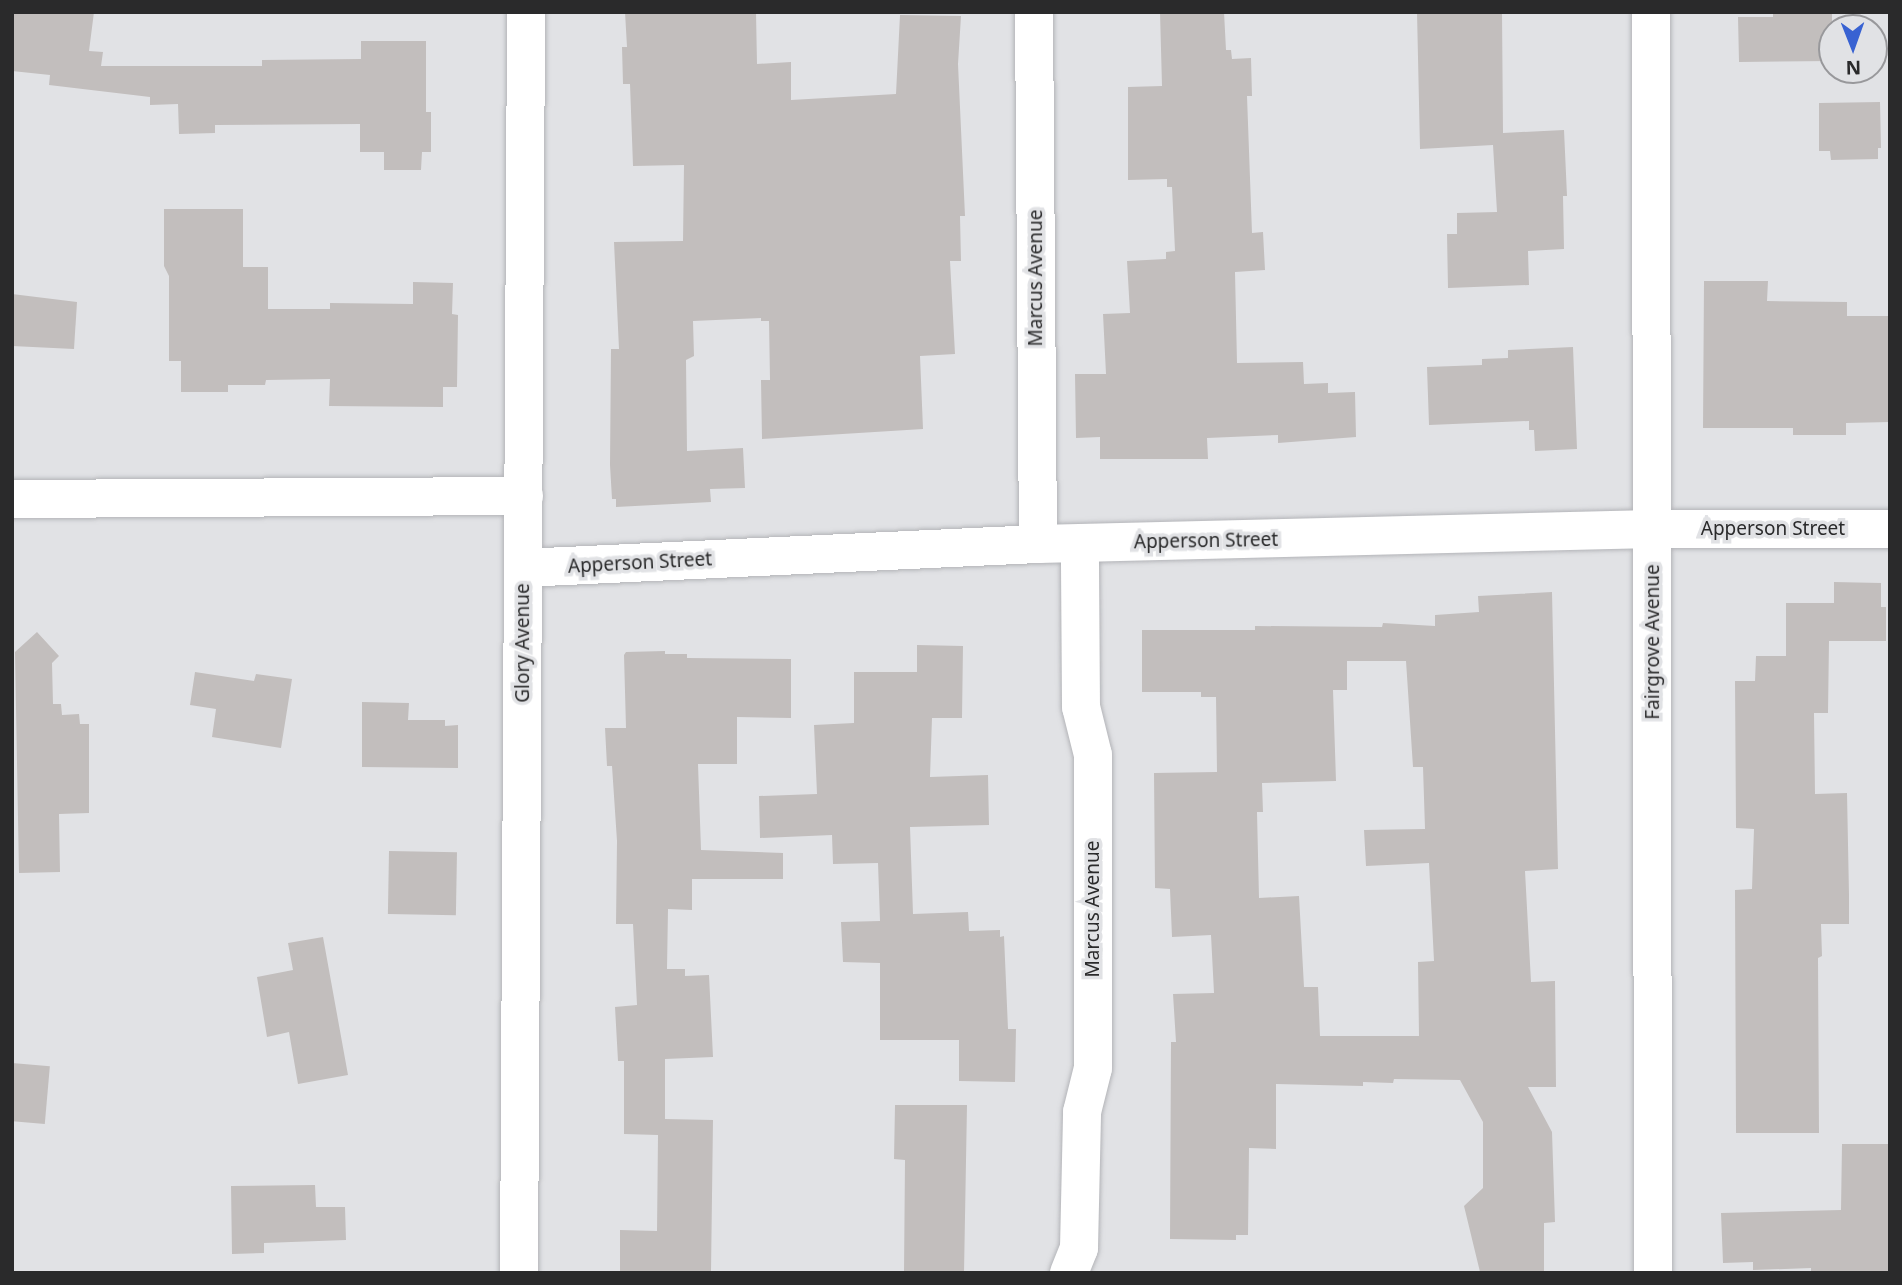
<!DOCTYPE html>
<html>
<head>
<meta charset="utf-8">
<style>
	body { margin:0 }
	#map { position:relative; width:1902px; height:1285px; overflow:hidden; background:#e1e2e5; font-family:"Noto Sans",sans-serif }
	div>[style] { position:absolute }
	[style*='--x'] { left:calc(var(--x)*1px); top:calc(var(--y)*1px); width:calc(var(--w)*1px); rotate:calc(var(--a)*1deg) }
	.building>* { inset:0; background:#c2bebd; transform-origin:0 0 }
	.roads { filter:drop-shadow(0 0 2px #b3b4b8) drop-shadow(0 0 2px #b3b4b8) }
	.minor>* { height:38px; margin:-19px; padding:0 19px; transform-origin:19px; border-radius:19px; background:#fff }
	span { translate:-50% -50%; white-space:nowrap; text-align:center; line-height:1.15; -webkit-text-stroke:7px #e1e2e5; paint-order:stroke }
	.street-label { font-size:19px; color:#2a2a2b }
	.frame { position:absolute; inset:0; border:14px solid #2a2a2b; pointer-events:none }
	.north { position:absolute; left:1818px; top:14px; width:70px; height:70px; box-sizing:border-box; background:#e1e2e5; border:2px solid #98989b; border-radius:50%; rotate:179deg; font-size:19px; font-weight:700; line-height:28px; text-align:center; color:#2a2a2b }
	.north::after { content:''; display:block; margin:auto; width:24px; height:32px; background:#3862d2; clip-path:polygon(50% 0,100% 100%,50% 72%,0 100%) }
</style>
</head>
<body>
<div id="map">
	<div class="building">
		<i style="clip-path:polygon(12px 12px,94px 12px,89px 51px,103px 52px,101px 66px,262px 66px,262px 60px,361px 59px,361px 41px,426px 41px,426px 112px,431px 112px,431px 152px,422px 152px,421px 170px,384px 170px,384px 152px,360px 152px,360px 124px,215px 125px,215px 133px,179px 134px,178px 104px,150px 105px,150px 97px,49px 85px,50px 75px,12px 71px)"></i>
		<i style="clip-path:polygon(625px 12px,756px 12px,757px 64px,791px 62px,791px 100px,896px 94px,900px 15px,961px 16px,958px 64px,965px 216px,960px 216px,961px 261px,950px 261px,955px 354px,920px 356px,923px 429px,762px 439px,761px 380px,770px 380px,769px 321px,761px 321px,761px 318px,693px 321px,694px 356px,686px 360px,687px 451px,743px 448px,745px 488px,710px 489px,711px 502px,616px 507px,616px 499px,612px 499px,610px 465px,611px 349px,619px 349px,614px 242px,683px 241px,684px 165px,633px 166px,630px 84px,623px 84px,622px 47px,627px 47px)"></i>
		<i style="clip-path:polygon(1160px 12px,1224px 12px,1226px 50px,1231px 50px,1232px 59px,1251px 58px,1252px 96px,1247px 96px,1252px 233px,1263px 232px,1265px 270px,1235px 272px,1237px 363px,1303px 362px,1304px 384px,1328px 383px,1328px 393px,1355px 392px,1356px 437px,1278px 443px,1278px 435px,1207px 438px,1208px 459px,1100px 459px,1100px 437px,1076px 438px,1075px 374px,1106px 374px,1103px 314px,1130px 313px,1127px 261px,1166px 259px,1166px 252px,1175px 251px,1172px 187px,1167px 187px,1167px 179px,1128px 180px,1128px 87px,1162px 86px)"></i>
		<i style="clip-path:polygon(1417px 12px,1502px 12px,1503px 133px,1564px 130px,1567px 196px,1563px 196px,1564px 249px,1528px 251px,1529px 285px,1448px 288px,1447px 234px,1457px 234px,1457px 213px,1497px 212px,1493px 145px,1420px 149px)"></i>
		<i style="clip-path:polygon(1773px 12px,1832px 12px,1832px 61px,1739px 62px,1738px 17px,1773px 17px)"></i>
		<i style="clip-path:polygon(1880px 102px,1881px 148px,1878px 148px,1878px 159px,1831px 160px,1830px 151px,1819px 151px,1819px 103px)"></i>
		<i style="clip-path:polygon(164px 209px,243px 209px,243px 267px,268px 267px,268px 309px,330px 309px,330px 303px,413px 304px,413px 282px,453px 283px,452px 314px,458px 315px,457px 387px,443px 387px,443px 407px,329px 406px,330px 379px,266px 380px,265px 385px,228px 385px,228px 392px,181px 392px,181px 361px,169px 361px,169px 276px,164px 266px)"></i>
		<i style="clip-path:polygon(1704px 281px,1768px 281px,1767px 301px,1847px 302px,1847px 316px,1890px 316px,1890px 422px,1846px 423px,1846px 435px,1793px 435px,1793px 428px,1703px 428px)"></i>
		<i style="clip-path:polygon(12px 294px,77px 302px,74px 349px,12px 346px)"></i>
		<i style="clip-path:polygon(1573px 347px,1577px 449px,1535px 451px,1534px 430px,1529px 430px,1529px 421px,1429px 425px,1427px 367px,1482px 365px,1482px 359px,1508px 358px,1508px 350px)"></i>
		<i style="clip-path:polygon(1834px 582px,1881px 583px,1881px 607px,1886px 607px,1886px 641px,1829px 641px,1828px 713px,1814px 713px,1815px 794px,1847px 793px,1849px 895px,1849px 924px,1821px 924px,1822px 956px,1818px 958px,1819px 1133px,1736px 1133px,1735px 890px,1752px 889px,1754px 829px,1736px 828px,1735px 681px,1755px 681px,1756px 656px,1786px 656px,1786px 603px,1834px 603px)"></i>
		<i style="clip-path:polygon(evenodd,1552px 592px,1558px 869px,1525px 871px,1531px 982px,1555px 981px,1556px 1087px,1528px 1087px,1552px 1132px,1555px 1222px,1544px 1223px,1544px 1272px,1480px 1272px,1464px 1206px,1483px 1188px,1483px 1122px,1460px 1080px,1394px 1079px,1393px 1083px,1363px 1082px,1363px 1086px,1276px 1084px,1276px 1149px,1249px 1148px,1248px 1235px,1236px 1235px,1236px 1240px,1170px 1239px,1171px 1042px,1176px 1042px,1173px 994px,1214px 993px,1211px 935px,1172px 937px,1170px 889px,1155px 888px,1154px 773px,1217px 772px,1216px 697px,1201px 697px,1201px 692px,1142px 692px,1142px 630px,1255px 630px,1255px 626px,1382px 627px,1383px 623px,1435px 626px,1435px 615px,1479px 612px,1478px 596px,1552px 592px,1347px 661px,1406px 661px,1413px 767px,1423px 767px,1425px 829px,1364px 830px,1366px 866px,1429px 863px,1434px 961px,1418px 962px,1419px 1036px,1320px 1036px,1318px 987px,1304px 987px,1299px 896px,1259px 898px,1257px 812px,1263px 812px,1262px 783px,1336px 781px,1333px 690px,1347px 690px,1347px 661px)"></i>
		<i style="clip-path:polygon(37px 632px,59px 656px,52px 663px,53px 704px,61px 704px,62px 715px,79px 714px,80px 724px,89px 724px,89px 813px,59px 814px,60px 872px,19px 873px,15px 652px)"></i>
		<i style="clip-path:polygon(917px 645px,963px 646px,962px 718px,932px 718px,930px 777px,988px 775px,989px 825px,910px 827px,913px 914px,968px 912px,969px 931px,1000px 930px,1000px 937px,1004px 936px,1008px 1029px,1016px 1029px,1015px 1082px,959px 1081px,959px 1040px,880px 1040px,880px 963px,843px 962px,841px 922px,880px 921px,878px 863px,833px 864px,832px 835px,760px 838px,759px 796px,817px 794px,814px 725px,854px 723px,854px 672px,917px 672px)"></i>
		<i style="clip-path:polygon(665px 651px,665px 654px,687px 654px,687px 658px,791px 659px,791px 718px,737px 717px,737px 764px,698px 764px,701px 850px,783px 853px,783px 879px,692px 879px,692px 910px,668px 909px,667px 969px,685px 969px,685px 976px,709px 975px,713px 1057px,665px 1059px,665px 1119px,713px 1120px,711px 1273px,620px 1273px,620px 1230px,657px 1231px,658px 1135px,624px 1134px,624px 1061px,618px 1061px,615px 1007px,637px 1005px,633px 924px,616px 924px,617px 841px,612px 766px,607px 766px,605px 728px,626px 728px,624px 655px,626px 652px)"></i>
		<i style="clip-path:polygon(195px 672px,254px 681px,256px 674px,292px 679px,281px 748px,212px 737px,216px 709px,190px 705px)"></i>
		<i style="clip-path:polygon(362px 702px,409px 703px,408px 720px,445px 720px,445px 726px,458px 725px,458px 768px,362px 767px)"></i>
		<i style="left:389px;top:851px;width:68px;height:63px;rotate:1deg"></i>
		<i style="clip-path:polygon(323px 937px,348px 1075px,298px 1084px,289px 1032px,267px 1037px,257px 977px,293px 970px,288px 943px)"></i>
		<i style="left:12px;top:1063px;width:38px;height:58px;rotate:5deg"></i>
		<i style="clip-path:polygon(895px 1105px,967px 1105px,964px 1273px,904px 1273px,905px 1160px,894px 1159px)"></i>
		<i style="clip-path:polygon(1842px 1144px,1888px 1144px,1890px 1272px,1811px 1273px,1811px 1268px,1753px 1270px,1753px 1262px,1723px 1263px,1721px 1213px,1841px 1210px)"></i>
		<i style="clip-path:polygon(315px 1185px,316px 1207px,345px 1207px,346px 1240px,264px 1243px,264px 1253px,232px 1254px,231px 1186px)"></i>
	</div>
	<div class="roads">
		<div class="minor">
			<i style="--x:1034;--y:12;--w:532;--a:89.57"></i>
			<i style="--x:1651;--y:12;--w:1261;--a:89.91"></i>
			<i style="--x:12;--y:499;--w:512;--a:-0.34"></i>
			<i style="--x:523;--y:568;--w:516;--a:-2.67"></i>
			<i style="--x:1038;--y:544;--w:615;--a:-1.4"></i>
			<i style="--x:1653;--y:529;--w:237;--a:0"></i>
			<i style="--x:519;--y:1273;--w:1261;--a:-89.68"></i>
			<i style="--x:1069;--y:1273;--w:27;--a:-68"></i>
			<i style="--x:1079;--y:1248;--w:136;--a:-88.7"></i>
			<i style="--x:1082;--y:1112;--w:45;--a:-76"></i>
			<i style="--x:1093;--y:1068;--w:313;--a:-90"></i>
			<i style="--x:1093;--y:755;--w:49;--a:-104"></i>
			<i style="--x:1081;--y:707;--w:163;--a:-90.4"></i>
		</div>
	</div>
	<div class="street-label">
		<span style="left:1036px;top:278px;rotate:-90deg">Marcus Avenue</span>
		<span style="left:1773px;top:529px">Apperson Street</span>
		<span style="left:1206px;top:541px;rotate:-1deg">Apperson Street</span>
		<span style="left:640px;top:563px;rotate:-3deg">Apperson Street</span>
		<span style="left:1653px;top:642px;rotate:-90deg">Fairgrove Avenue</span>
		<span style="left:523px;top:643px;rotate:-90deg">Glory Avenue</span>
		<span style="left:1093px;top:909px;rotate:-90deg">Marcus Avenue</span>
	</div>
	<div class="frame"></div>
	<div class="north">N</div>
</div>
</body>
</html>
